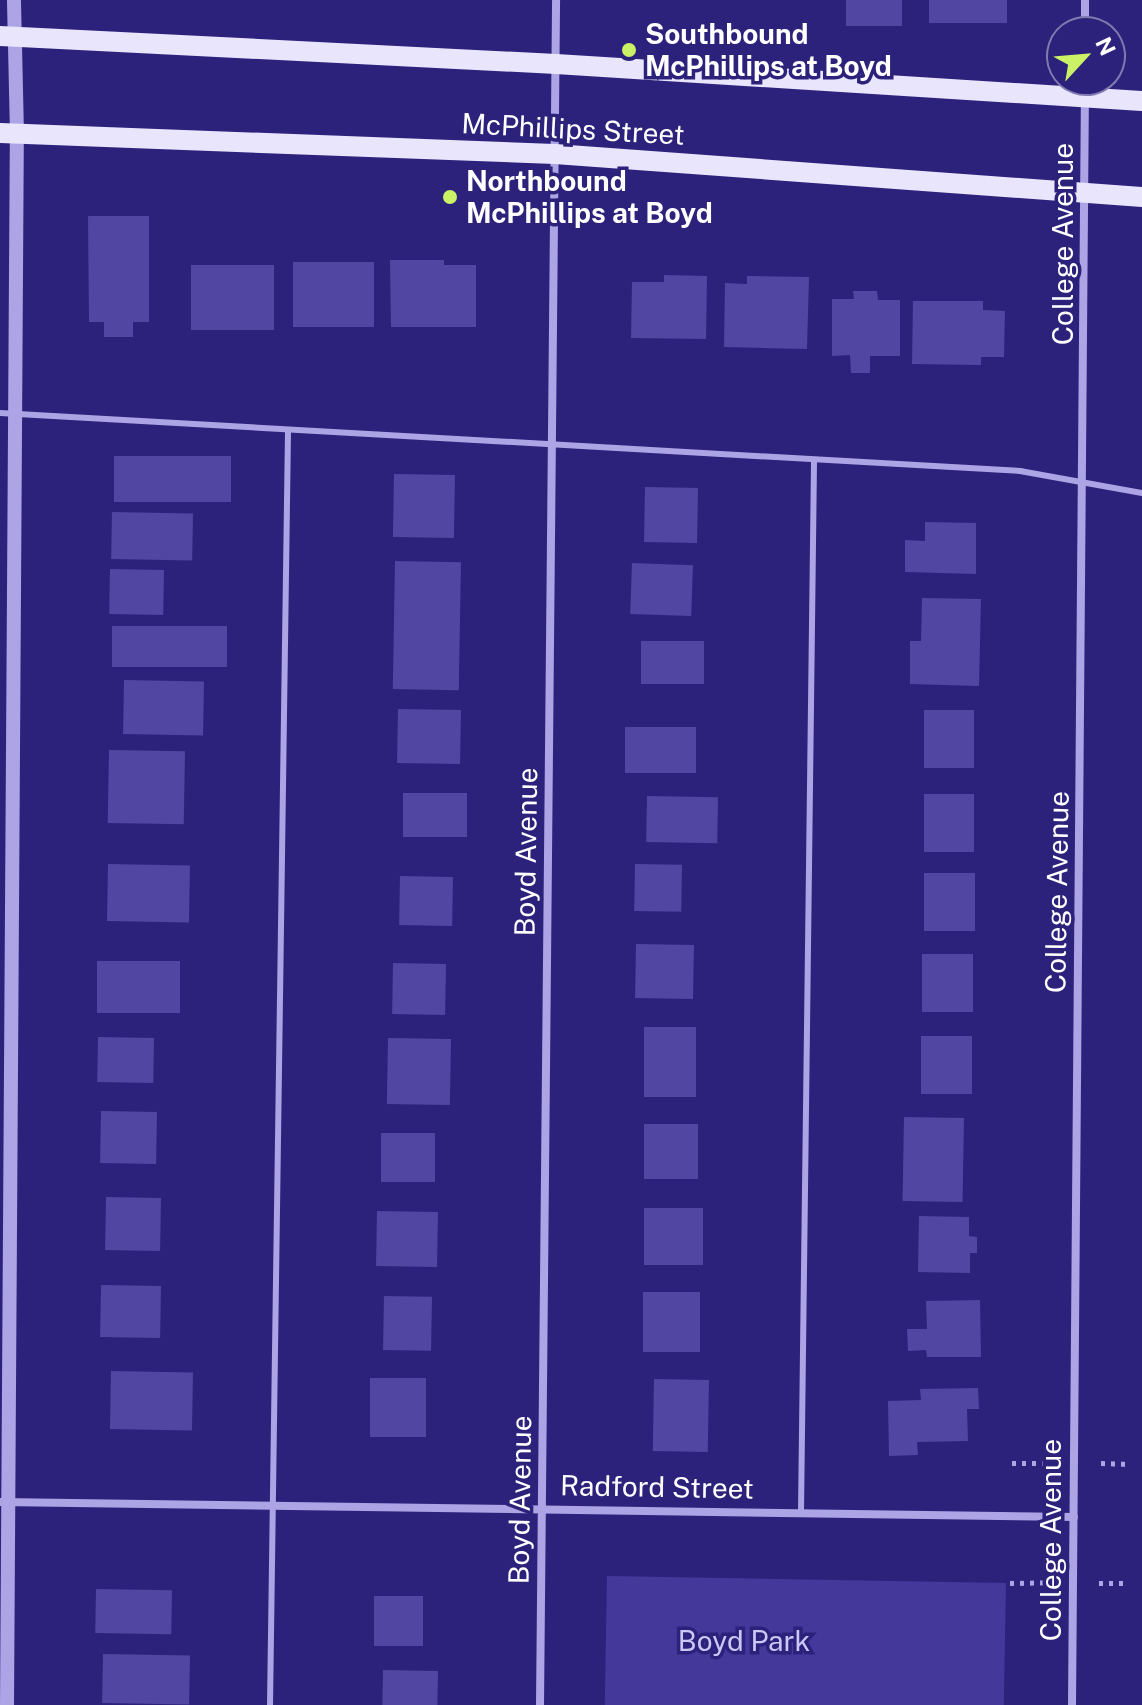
<!DOCTYPE html>
<html>
<head>
<meta charset="utf-8">
<style>
	body { margin:0 }
	#map { position:relative; width:1142px; height:1705px; overflow:hidden; background:#2d227b; font-family:"Public Sans",sans-serif }
	div>[style] { position:absolute }
	[style*='--x'] { left:calc(var(--x)*1px); top:calc(var(--y)*1px); width:calc(var(--w)*1px); rotate:calc(var(--a)*1deg) }
	.green>* { inset:0; background:#44389b; transform-origin:0 0 }
	.building>* { inset:0; background:#5146a2; transform-origin:0 0 }
	.path>* { height:5px; margin-top:-2.5px; transform-origin:0; background:repeating-linear-gradient(90deg,#aca4e5 0 4px,transparent 0 10px) }
	.service>* { height:6px; margin:-3px; padding:0 3px; transform-origin:3px; border-radius:3px; background:#aca4e5 }
	.minor>* { height:8px; margin:-4px; padding:0 4px; transform-origin:4px; border-radius:4px; background:#aca4e5 }
	.tertiary>* { height:14px; margin:-7px; padding:0 7px; transform-origin:7px; border-radius:7px; background:#aca4e5 }
	.primary>* { height:20px; margin:-10px; padding:0 10px; transform-origin:10px; border-radius:10px; background:#e9e5fd }
	.dots>* { width:22px; height:22px; translate:-50% -50%; box-sizing:border-box; border:4px solid #2d227b; border-radius:50% }
	span { translate:-50% -50%; white-space:nowrap; text-align:center; line-height:1.15; -webkit-text-stroke:7px #2d227b; paint-order:stroke }
	.poi-label { font-size:28px; color:#fff; font-weight:700 }
	.left { translate:0 -50%; text-align:left }
	.street-label { font-size:28px; color:#fff }
	.park-label { font-size:28px; color:#ccc7f4 }
	.north { position:absolute; left:1046px; top:16px; width:80px; height:80px; box-sizing:border-box; background:#2d227b; border:2px solid #817ab0; border-radius:50%; rotate:64deg; font-size:22px; font-weight:700; line-height:32px; text-align:center; color:#fff }
	.north::after { content:''; display:block; margin:auto; width:28px; height:36px; background:#cbf166; clip-path:polygon(50% 0,100% 100%,50% 72%,0 100%) }
</style>
</head>
<body>
<div id="map">
	<div class="green">
		<i style="left:607px;top:1576px;width:399px;height:129px;rotate:1deg"></i>
	</div>
	<div class="building">
		<i style="left:846px;top:0;width:56px;height:26px"></i>
		<i style="left:929px;top:0;width:78px;height:23px"></i>
		<i style="clip-path:polygon(88px 216px,149px 216px,149px 322px,133px 322px,133px 337px,104px 337px,104px 322px,89px 322px)"></i>
		<i style="clip-path:polygon(390px 260px,444px 260px,444px 265px,476px 265px,476px 327px,391px 327px)"></i>
		<i style="left:374px;top:262px;width:65px;height:81px;rotate:90deg"></i>
		<i style="left:191px;top:265px;width:83px;height:65px"></i>
		<i style="clip-path:polygon(664px 275px,707px 276px,706px 339px,631px 338px,632px 282px,664px 282px)"></i>
		<i style="clip-path:polygon(747px 276px,809px 277px,807px 349px,724px 347px,725px 283px,747px 284px)"></i>
		<i style="clip-path:polygon(853px 291px,877px 291px,878px 300px,900px 300px,900px 356px,870px 356px,870px 373px,851px 373px,850px 355px,832px 356px,832px 299px,854px 299px)"></i>
		<i style="clip-path:polygon(913px 301px,983px 301px,983px 310px,1005px 311px,1004px 357px,981px 357px,981px 365px,912px 364px)"></i>
		<i style="left:114px;top:456px;width:117px;height:46px"></i>
		<i style="left:394px;top:474px;width:61px;height:63px;rotate:1deg"></i>
		<i style="left:645px;top:487px;width:53px;height:55px;rotate:1deg"></i>
		<i style="left:112px;top:512px;width:81px;height:47px;rotate:1deg"></i>
		<i style="clip-path:polygon(925px 522px,976px 523px,976px 574px,905px 572px,905px 540px,925px 541px)"></i>
		<i style="left:395px;top:561px;width:66px;height:128px;rotate:1deg"></i>
		<i style="left:632px;top:563px;width:61px;height:51px;rotate:2deg"></i>
		<i style="left:110px;top:569px;width:54px;height:45px;rotate:1deg"></i>
		<i style="clip-path:polygon(922px 598px,981px 599px,979px 686px,910px 684px,910px 641px,921px 641px)"></i>
		<i style="left:112px;top:626px;width:115px;height:41px"></i>
		<i style="left:641px;top:641px;width:63px;height:43px"></i>
		<i style="left:124px;top:680px;width:80px;height:54px;rotate:1deg"></i>
		<i style="left:398px;top:709px;width:63px;height:54px;rotate:1deg"></i>
		<i style="left:924px;top:710px;width:50px;height:58px"></i>
		<i style="left:625px;top:727px;width:71px;height:46px"></i>
		<i style="left:109px;top:750px;width:76px;height:73px;rotate:1deg"></i>
		<i style="left:403px;top:793px;width:64px;height:44px"></i>
		<i style="left:924px;top:794px;width:50px;height:58px"></i>
		<i style="left:647px;top:796px;width:71px;height:46px;rotate:1deg"></i>
		<i style="left:108px;top:864px;width:82px;height:57px;rotate:1deg"></i>
		<i style="left:635px;top:864px;width:47px;height:47px;rotate:1deg"></i>
		<i style="left:975px;top:873px;width:58px;height:51px;rotate:90deg"></i>
		<i style="left:400px;top:876px;width:53px;height:49px;rotate:1deg"></i>
		<i style="left:636px;top:944px;width:58px;height:54px;rotate:1deg"></i>
		<i style="left:922px;top:954px;width:51px;height:58px"></i>
		<i style="left:97px;top:961px;width:83px;height:52px"></i>
		<i style="left:393px;top:963px;width:53px;height:51px;rotate:1deg"></i>
		<i style="left:644px;top:1027px;width:52px;height:70px"></i>
		<i style="left:972px;top:1036px;width:58px;height:51px;rotate:90deg"></i>
		<i style="left:98px;top:1037px;width:56px;height:45px;rotate:1deg"></i>
		<i style="left:388px;top:1038px;width:63px;height:66px;rotate:1deg"></i>
		<i style="left:101px;top:1111px;width:56px;height:52px;rotate:1deg"></i>
		<i style="left:904px;top:1117px;width:60px;height:84px;rotate:1deg"></i>
		<i style="left:644px;top:1124px;width:54px;height:55px"></i>
		<i style="left:381px;top:1133px;width:54px;height:49px"></i>
		<i style="left:106px;top:1197px;width:55px;height:53px;rotate:1deg"></i>
		<i style="left:644px;top:1208px;width:59px;height:57px"></i>
		<i style="left:377px;top:1211px;width:61px;height:55px;rotate:1deg"></i>
		<i style="clip-path:polygon(919px 1216px,969px 1217px,969px 1236px,977px 1237px,977px 1253px,970px 1253px,970px 1273px,918px 1272px)"></i>
		<i style="left:101px;top:1285px;width:60px;height:52px;rotate:1deg"></i>
		<i style="left:643px;top:1292px;width:57px;height:60px"></i>
		<i style="left:384px;top:1296px;width:48px;height:54px;rotate:1deg"></i>
		<i style="clip-path:polygon(980px 1300px,981px 1357px,927px 1357px,926px 1350px,908px 1351px,907px 1329px,927px 1329px,926px 1301px)"></i>
		<i style="left:111px;top:1371px;width:82px;height:58px;rotate:1deg"></i>
		<i style="left:370px;top:1378px;width:56px;height:59px"></i>
		<i style="left:654px;top:1379px;width:55px;height:72px;rotate:1deg"></i>
		<i style="clip-path:polygon(978px 1388px,979px 1409px,967px 1409px,968px 1441px,917px 1442px,918px 1455px,889px 1456px,888px 1401px,921px 1400px,920px 1389px)"></i>
		<i style="left:96px;top:1589px;width:76px;height:44px;rotate:1deg"></i>
		<i style="left:374px;top:1596px;width:49px;height:50px"></i>
		<i style="left:103px;top:1654px;width:87px;height:49px;rotate:1deg"></i>
		<i style="left:383px;top:1670px;width:55px;height:35px;rotate:1deg"></i>
	</div>
	<div class="path">
		<i style="--x:1012;--y:1463;--w:35;--a:0"></i>
		<i style="--x:1101;--y:1463;--w:29;--a:2"></i>
		<i style="--x:1010;--y:1583;--w:39;--a:-1"></i>
		<i style="--x:1099;--y:1583;--w:30;--a:0"></i>
	</div>
	<div class="service">
		<i style="--x:0;--y:413;--w:1022;--a:3.25"></i>
		<i style="--x:1020;--y:471;--w:124;--a:10.2"></i>
		<i style="--x:801;--y:1512;--w:1051;--a:-89.29"></i>
		<i style="--x:270;--y:1705;--w:1274;--a:-89.19"></i>
	</div>
	<div class="minor">
		<i style="--x:1085;--y:0;--w:32;--a:90"></i>
		<i style="--x:0;--y:1502;--w:1074;--a:0.8"></i>
		<i style="--x:540;--y:1705;--w:1705;--a:-89.46"></i>
		<i style="--x:1072;--y:1705;--w:1625;--a:-89.54"></i>
	</div>
	<div class="tertiary">
		<i style="--x:7;--y:1705;--w:1571;--a:-89.64"></i>
		<i style="--x:17;--y:134;--w:134;--a:-91.3"></i>
	</div>
	<div class="primary">
		<i style="--x:0;--y:36;--w:557;--a:2.88"></i>
		<i style="--x:556;--y:64;--w:587;--a:3.61"></i>
		<i style="--x:0;--y:133;--w:555;--a:2.17"></i>
		<i style="--x:555;--y:154;--w:589;--a:4.19"></i>
	</div>
	<div class="dots">
		<i style="left:629px;top:50px;background:#cbf166"></i>
		<i style="left:450px;top:197px;background:#cbf166"></i>
	</div>
	<div class="poi-label">
		<span class="left" style="left:645px;top:50px">Southbound<br>McPhillips at Boyd</span>
		<span class="left" style="left:466px;top:197px">Northbound<br>McPhillips at Boyd</span>
	</div>
	<div class="street-label">
		<span style="left:573px;top:129px;rotate:3deg">McPhillips Street</span>
		<span style="left:1063px;top:244px;rotate:-90deg">College Avenue</span>
		<span style="left:526px;top:852px;rotate:-89deg">Boyd Avenue</span>
		<span style="left:1057px;top:892px;rotate:-89deg">College Avenue</span>
		<span style="left:657px;top:1487px;rotate:1deg">Radford Street</span>
		<span style="left:520px;top:1500px;rotate:-89deg">Boyd Avenue</span>
		<span style="left:1051px;top:1540px;rotate:-90deg">College Avenue</span>
	</div>
	<div class="park-label">
		<span style="left:744px;top:1641px">Boyd Park</span>
	</div>
	<div class="north">N</div>
</div>
</body>
</html>
